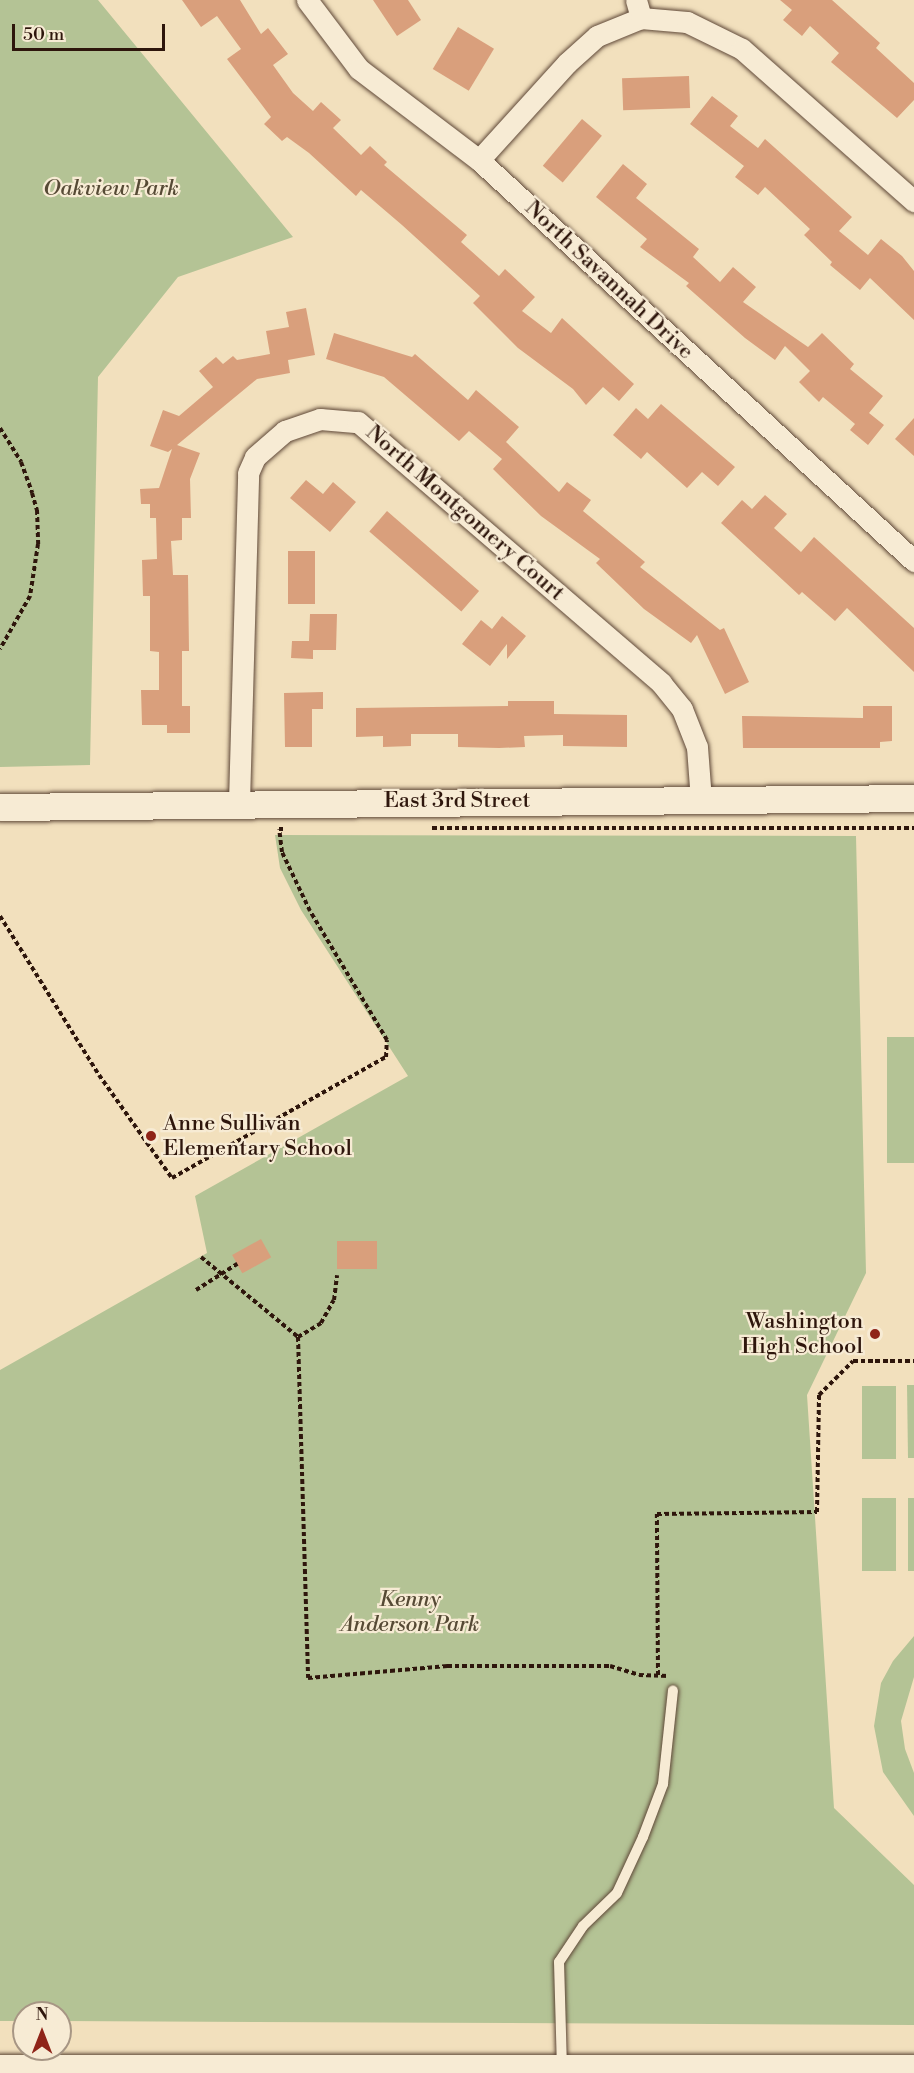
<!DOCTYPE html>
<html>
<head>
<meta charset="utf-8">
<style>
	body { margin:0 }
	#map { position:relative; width:914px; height:2073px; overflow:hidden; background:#f2e0bd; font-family:"Libre Bodoni",serif }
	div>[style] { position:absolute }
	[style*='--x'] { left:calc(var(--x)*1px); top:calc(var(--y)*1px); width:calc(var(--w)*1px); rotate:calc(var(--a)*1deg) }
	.green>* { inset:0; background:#b4c395; transform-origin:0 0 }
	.building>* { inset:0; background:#d99f7c; transform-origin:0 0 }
	.path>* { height:4px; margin-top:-2px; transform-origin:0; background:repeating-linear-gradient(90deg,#2e160c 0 4.5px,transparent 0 7.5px) }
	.roads { filter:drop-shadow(0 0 2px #5f4838) drop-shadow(0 0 2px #5f4838) }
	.service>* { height:10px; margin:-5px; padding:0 5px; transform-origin:5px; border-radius:5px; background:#f7ebd4 }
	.minor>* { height:21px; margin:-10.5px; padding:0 10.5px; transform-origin:10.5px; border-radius:10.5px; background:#f7ebd4 }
	.tertiary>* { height:27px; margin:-13.5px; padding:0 13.5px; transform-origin:13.5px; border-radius:13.5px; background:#f7ebd4 }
	.secondary>* { height:30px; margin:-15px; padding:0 15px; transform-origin:15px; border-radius:15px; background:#f7ebd4 }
	.dots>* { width:16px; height:16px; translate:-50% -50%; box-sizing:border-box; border:3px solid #f7ebd4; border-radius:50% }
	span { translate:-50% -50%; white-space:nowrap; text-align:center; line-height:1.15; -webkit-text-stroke:4.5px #f7ebd4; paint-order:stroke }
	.park-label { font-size:22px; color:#564a35; font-style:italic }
	.street-label { font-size:22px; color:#2e160c }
	.poi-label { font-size:22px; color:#2e160c }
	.left { translate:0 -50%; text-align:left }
	.right { translate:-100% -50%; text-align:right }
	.north { position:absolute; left:12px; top:2001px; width:60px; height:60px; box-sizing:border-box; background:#f7ebd4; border:2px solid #a79684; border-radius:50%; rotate:0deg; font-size:16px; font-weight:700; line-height:24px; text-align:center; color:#2e160c }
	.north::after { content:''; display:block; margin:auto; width:21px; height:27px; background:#8f2418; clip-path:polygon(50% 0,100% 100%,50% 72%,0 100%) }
	.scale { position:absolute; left:12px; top:24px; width:153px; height:27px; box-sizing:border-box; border:3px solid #2e160c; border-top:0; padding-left:8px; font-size:18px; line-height:21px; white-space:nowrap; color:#2e160c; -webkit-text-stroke:4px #f7ebd4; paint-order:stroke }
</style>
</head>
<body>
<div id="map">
	<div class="green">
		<i style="clip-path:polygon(0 0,98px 0,293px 237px,178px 277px,98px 377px,90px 765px,0 767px)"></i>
		<i style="clip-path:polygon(275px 835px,856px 836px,866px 1273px,807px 1395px,834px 1808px,914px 1885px,914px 2025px,60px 2021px,60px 2013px,24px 2013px,24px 2021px,0 2021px,0 1370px,207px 1253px,195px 1196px,408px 1076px,301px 910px,280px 868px)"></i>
		<i style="left:887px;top:1037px;width:27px;height:126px"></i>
		<i style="clip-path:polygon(907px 1385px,914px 1385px,914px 1458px,908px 1458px)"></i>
		<i style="left:862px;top:1386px;width:34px;height:73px"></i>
		<i style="left:862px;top:1498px;width:34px;height:73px"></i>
		<i style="left:908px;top:1498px;width:6px;height:73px"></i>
		<i style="clip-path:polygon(914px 1636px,914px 1677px,901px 1721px,905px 1749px,914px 1773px,914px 1816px,883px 1772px,874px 1726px,881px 1683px,893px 1661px)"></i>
	</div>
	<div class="building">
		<i style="clip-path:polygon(182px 0,240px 0,261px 34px,268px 28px,288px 54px,273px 65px,293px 93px,313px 111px,321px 102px,341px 120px,333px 128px,361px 155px,370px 146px,387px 162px,384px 165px,467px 235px,461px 242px,499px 276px,505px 269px,535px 297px,522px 311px,551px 333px,562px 318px,634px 384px,619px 401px,603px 387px,586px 405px,573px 389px,518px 348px,473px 303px,480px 296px,402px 225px,361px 190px,356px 196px,309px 153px,287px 137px,282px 141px,264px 124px,271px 117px,227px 59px,241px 49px,217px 16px,201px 27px)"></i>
		<i style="clip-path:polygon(373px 0,408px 0,421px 20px,397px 36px)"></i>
		<i style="clip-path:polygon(780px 0,832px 0,880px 43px,876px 48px,914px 83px,914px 100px,897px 118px,831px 62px,839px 53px,810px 26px,802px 36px,783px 20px,792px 10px)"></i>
		<i style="left:458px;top:27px;width:42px;height:49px;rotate:31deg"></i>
		<i style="left:689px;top:76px;width:32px;height:67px;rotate:88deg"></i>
		<i style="clip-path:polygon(712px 96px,738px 116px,730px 126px,758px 148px,765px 139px,852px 217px,839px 231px,868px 255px,881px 239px,902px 256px,914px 271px,914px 320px,870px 278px,860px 290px,830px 265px,832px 262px,804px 235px,810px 229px,765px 187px,758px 195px,735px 177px,744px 166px,690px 124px)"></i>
		<i style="left:582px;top:119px;width:26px;height:61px;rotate:40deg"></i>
		<i style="clip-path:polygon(623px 164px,647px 184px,636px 198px,699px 249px,693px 257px,720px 282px,733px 267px,756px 287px,743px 302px,808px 347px,822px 333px,854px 364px,850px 369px,883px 396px,869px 413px,884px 425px,868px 445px,850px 430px,855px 424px,823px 397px,819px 402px,799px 382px,810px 371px,785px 346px,775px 360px,745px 338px,686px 286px,689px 283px,640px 247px,647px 239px,596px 197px)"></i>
		<i style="clip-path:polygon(306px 308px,315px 355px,288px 360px,290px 373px,257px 379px,177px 445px,200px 453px,190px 479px,191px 518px,182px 518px,182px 540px,171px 541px,173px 575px,188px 575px,189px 651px,182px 651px,182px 706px,190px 706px,190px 733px,167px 733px,167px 725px,142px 725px,141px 690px,159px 690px,159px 652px,150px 651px,150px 596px,143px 596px,142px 560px,157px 559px,156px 518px,150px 518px,150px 504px,141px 504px,140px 489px,159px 488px,172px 449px,168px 452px,150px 446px,163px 410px,179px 416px,213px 387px,199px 371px,216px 357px,223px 364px,233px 356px,237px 360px,270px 354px,266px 331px,289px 327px,286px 312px)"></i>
		<i style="clip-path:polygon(334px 333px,412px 357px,415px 354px,468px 400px,476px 390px,519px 427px,506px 442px,559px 492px,567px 482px,591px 500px,583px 511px,645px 562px,640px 567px,720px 630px,724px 628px,749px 682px,725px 694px,697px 635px,691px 643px,644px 609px,596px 563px,600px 559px,541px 516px,493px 469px,502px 459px,469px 431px,459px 441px,384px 377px,326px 359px)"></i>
		<i style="clip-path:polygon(661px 404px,735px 467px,718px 486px,702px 472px,687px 488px,647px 452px,641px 459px,613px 435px,636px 408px,648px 419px)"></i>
		<i style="clip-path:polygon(914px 418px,914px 456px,895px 439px)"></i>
		<i style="clip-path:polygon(306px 480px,323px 494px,333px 482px,356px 502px,330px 532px,290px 498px)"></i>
		<i style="clip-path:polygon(765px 495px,787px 514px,774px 528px,801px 552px,814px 537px,914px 628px,914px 672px,847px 608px,835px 621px,802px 592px,799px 595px,721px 523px,742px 500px,752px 509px)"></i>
		<i style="left:387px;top:511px;width:122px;height:27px;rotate:41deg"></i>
		<i style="left:288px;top:551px;width:27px;height:53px"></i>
		<i style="clip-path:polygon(310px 614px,337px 614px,336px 650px,313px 650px,313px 659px,291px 658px,292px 641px,309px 641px)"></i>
		<i style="clip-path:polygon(502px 616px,526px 636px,507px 659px,507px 644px,490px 666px,462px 644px,481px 620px,492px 629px)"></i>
		<i style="clip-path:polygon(323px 692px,323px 709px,312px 709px,312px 747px,285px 747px,284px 693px)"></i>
		<i style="clip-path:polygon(508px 701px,554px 701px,554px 714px,627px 715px,627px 747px,563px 746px,563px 735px,524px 736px,525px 747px,499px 748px,458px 747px,458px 734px,411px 734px,411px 746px,383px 747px,383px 736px,356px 737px,356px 708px,508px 706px)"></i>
		<i style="clip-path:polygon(863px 706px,892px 706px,892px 741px,880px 742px,880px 748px,743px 748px,742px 716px,863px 718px)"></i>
		<i style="left:261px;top:1239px;width:21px;height:33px;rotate:61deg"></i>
		<i style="left:337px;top:1241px;width:40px;height:28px"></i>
	</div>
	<div class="path">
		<i style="--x:0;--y:428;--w:40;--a:58"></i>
		<i style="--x:21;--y:462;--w:33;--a:70"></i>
		<i style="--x:32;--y:493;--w:18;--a:74"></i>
		<i style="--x:37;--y:510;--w:34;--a:88"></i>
		<i style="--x:38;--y:544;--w:53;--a:98.7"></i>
		<i style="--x:30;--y:596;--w:61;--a:119.5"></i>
		<i style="--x:432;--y:828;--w:482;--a:0"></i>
		<i style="--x:0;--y:916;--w:187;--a:58.1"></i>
		<i style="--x:99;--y:1075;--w:126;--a:54.7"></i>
		<i style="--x:172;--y:1178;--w:246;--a:-29.5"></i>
		<i style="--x:386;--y:1057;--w:17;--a:-87"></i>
		<i style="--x:387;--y:1040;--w:150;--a:-120.8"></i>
		<i style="--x:310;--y:911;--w:65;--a:-115.4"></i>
		<i style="--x:282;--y:852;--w:23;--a:-97"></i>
		<i style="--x:279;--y:829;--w:4;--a:0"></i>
		<i style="--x:201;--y:1257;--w:126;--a:39.5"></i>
		<i style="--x:298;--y:1337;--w:341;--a:88.3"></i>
		<i style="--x:308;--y:1678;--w:140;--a:-4.9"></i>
		<i style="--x:447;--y:1666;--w:163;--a:0"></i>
		<i style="--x:610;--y:1666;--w:30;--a:17"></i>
		<i style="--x:639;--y:1675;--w:30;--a:2"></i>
		<i style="--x:196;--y:1290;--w:49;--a:-32.4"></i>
		<i style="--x:298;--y:1337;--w:27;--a:-31"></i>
		<i style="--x:321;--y:1323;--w:26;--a:-61"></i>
		<i style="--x:334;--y:1300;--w:25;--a:-83"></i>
		<i style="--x:658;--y:1675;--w:161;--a:-90.4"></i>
		<i style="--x:657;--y:1514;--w:160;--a:-0.7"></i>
		<i style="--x:817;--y:1512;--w:117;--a:-89"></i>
		<i style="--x:819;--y:1395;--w:48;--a:-45"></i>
		<i style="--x:853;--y:1361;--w:61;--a:0"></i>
	</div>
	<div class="roads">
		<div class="service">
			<i style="--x:562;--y:2069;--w:107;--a:-91.6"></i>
			<i style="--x:559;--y:1962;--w:43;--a:-56.3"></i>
			<i style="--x:583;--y:1926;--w:47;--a:-44.1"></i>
			<i style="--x:617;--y:1893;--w:62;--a:-65.1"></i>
			<i style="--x:643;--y:1837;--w:57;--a:-69.3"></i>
			<i style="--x:663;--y:1784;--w:94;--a:-83.9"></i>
		</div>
		<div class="minor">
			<i style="--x:307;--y:0;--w:86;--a:53"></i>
			<i style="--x:359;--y:69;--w:151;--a:37.2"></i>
			<i style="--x:479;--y:160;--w:592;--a:42.67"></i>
			<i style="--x:636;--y:0;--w:19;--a:74"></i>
			<i style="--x:479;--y:160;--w:131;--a:-47.8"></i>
			<i style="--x:567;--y:63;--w:40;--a:-42"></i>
			<i style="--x:597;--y:36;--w:48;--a:-22.2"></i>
			<i style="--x:641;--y:18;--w:46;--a:5"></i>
			<i style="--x:687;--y:22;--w:61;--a:26.1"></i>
			<i style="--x:742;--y:49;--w:230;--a:41.5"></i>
			<i style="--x:239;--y:802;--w:329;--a:-88.4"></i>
			<i style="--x:248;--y:473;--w:17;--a:-66"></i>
			<i style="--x:255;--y:457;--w:40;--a:-41"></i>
			<i style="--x:285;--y:431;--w:37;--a:-19"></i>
			<i style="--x:320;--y:419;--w:38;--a:5"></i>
			<i style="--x:358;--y:422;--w:400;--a:40.7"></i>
			<i style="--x:661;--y:683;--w:33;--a:51"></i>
			<i style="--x:682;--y:709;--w:41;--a:68.5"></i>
			<i style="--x:697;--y:747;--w:53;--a:85.7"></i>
		</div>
		<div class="tertiary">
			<i style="--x:0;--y:807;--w:914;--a:-0.56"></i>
		</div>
		<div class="secondary">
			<i style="--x:0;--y:2070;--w:914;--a:0"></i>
		</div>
	</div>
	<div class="dots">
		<i style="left:151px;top:1136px;background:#8f2418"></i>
		<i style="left:875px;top:1334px;background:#8f2418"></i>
	</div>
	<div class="park-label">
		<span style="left:111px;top:189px">Oakview Park</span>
		<span style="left:410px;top:1612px">Kenny<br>Anderson Park</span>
	</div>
	<div class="street-label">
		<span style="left:609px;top:280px;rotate:43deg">North Savannah Drive</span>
		<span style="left:465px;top:513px;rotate:41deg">North Montgomery Court</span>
		<span style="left:457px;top:801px">East 3rd Street</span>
	</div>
	<div class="poi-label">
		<span class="left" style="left:163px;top:1136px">Anne Sullivan<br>Elementary School</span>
		<span class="right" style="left:863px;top:1334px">Washington<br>High School</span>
	</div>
	<div class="north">N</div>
	<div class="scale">50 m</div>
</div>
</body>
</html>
